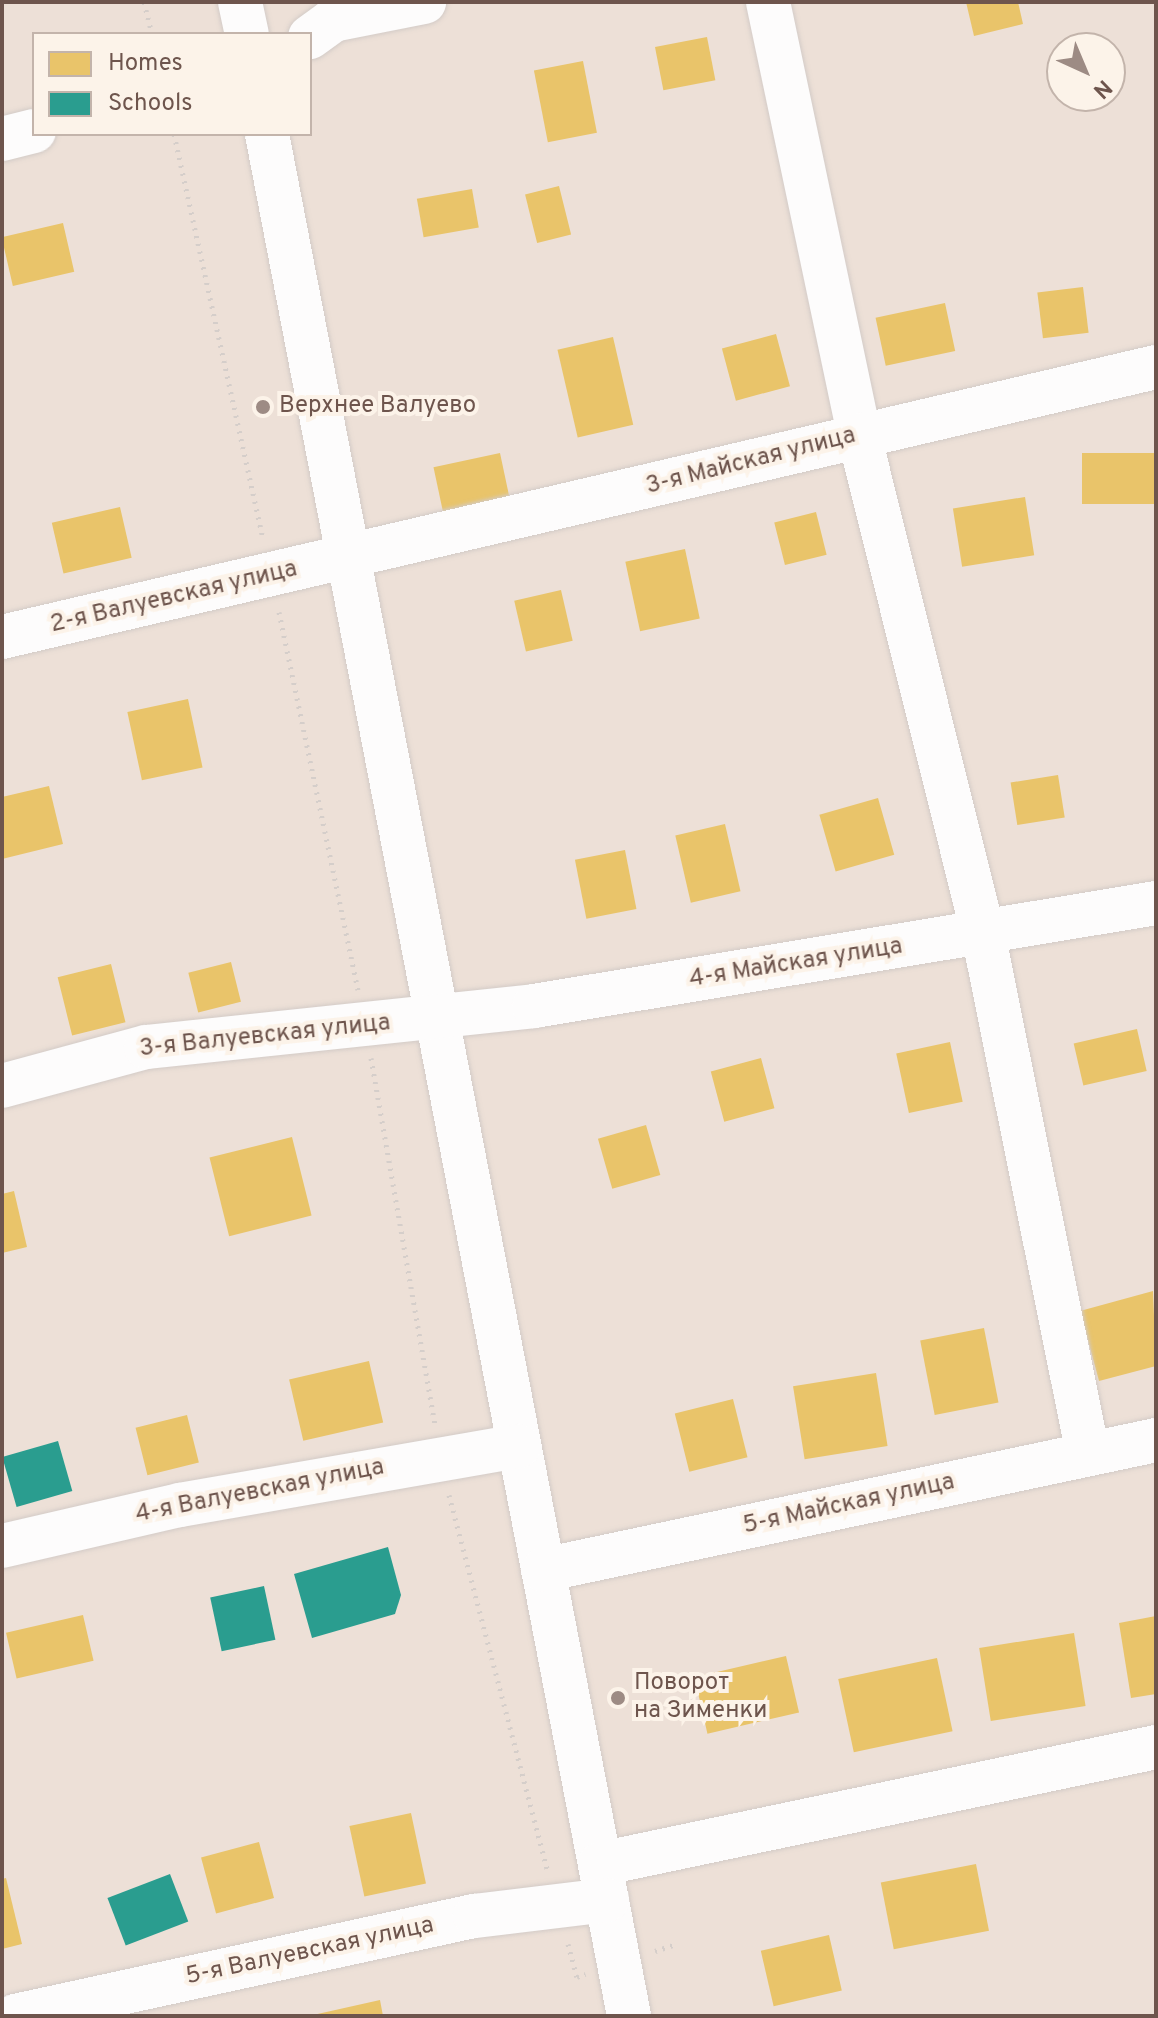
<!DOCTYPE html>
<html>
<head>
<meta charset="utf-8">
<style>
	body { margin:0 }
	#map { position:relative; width:1158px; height:2018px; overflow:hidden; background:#f4eee9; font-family:Overpass,sans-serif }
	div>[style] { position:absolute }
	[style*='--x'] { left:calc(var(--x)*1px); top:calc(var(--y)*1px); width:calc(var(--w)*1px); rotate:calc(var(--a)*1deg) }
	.residential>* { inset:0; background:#ede0d7 }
	.homes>* { inset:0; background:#e9c46a; transform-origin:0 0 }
	.schools>* { inset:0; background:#2a9d8f; transform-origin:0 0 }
	.path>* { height:5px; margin-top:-2.5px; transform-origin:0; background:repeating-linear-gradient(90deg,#d5ceca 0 2px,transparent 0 8px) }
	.roads { filter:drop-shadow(0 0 2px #d3cbc7) drop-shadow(0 0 2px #d3cbc7) }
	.minor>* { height:44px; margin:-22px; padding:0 22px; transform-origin:22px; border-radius:22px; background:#fdfcfc }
	.dots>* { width:22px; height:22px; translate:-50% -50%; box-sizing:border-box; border:4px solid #fcf3e9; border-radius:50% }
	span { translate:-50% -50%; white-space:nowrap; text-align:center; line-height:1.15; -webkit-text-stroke:8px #fcf3e9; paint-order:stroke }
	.poi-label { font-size:24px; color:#6e554d }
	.left { translate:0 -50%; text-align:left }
	.street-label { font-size:24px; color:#6e554d }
	.frame { position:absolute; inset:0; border:4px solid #6e554d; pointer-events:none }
	.legend { position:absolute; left:32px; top:32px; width:280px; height:104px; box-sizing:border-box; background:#fcf3e9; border:2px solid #c3b4ab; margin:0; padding:10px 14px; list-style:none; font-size:24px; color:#6e554d }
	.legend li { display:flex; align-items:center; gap:16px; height:40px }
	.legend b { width:40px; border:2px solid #c3b4ab }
	.north { position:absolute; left:1046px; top:32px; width:80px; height:80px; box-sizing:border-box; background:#fcf3e9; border:2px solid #c3b4ab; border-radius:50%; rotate:136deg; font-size:22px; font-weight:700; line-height:32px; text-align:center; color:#6e554d }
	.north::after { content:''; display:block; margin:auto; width:28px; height:36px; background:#9d8b84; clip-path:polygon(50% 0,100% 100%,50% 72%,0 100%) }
</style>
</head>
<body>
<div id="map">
	<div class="residential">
		<i style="clip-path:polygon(evenodd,2px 2px,1156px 2px,1156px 2016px,2px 2016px,2px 2px,34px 34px,310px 34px,310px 134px,34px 134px,34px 34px,2px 2px,1062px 48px,1110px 48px,1110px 96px,1062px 96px,1062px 48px)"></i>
	</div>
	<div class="homes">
		<i style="clip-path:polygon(966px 2px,1018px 2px,1023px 24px,974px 36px)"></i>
		<i style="left:707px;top:37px;width:44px;height:53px;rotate:79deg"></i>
		<i style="left:583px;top:61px;width:73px;height:50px;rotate:79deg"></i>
		<i style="left:559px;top:186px;width:50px;height:35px;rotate:76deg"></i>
		<i style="left:472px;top:189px;width:39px;height:56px;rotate:80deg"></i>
		<i style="left:63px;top:223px;width:50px;height:63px;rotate:77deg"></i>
		<i style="left:1083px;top:287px;width:46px;height:46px;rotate:83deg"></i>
		<i style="left:945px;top:303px;width:49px;height:71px;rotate:78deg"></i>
		<i style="left:776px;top:334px;width:54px;height:56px;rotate:75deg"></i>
		<i style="left:613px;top:337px;width:90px;height:57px;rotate:77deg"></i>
		<i style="left:500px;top:453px;width:48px;height:68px;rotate:78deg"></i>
		<i style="left:1156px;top:453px;width:51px;height:74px;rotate:90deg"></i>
		<i style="left:1025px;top:497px;width:59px;height:73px;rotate:81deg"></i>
		<i style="left:120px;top:507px;width:52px;height:70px;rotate:77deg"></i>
		<i style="left:816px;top:512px;width:44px;height:43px;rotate:76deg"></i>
		<i style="left:685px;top:549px;width:71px;height:61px;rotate:78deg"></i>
		<i style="left:561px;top:590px;width:52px;height:48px;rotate:77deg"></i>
		<i style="left:188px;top:699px;width:70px;height:62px;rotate:78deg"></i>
		<i style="left:1058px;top:775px;width:43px;height:48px;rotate:81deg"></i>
		<i style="clip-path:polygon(49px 786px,63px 844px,2px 859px,2px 797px)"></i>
		<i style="left:878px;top:798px;width:59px;height:61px;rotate:74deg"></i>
		<i style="left:725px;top:824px;width:69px;height:51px;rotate:77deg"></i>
		<i style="left:625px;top:850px;width:60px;height:51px;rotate:79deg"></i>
		<i style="left:231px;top:962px;width:41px;height:44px;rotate:76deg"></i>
		<i style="left:111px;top:964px;width:60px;height:55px;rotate:76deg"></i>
		<i style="left:1137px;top:1029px;width:43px;height:65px;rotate:77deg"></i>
		<i style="left:950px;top:1042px;width:61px;height:55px;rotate:78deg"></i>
		<i style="left:761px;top:1058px;width:52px;height:52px;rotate:75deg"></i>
		<i style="left:646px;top:1125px;width:52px;height:50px;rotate:74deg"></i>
		<i style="left:292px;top:1137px;width:81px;height:85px;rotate:76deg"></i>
		<i style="clip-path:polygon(14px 1191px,27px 1247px,2px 1253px,2px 1194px)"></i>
		<i style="clip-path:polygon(1153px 1291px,1156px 1366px,1099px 1381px,1080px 1311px)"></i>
		<i style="left:984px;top:1328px;width:76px;height:65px;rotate:79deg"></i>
		<i style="left:369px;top:1361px;width:63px;height:82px;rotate:77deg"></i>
		<i style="left:876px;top:1373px;width:74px;height:84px;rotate:81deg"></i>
		<i style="left:733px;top:1399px;width:60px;height:60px;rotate:76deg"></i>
		<i style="left:187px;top:1415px;width:49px;height:53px;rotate:76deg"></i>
		<i style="left:83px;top:1615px;width:47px;height:79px;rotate:77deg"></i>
		<i style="clip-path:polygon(1156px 1616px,1156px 1694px,1131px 1698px,1119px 1623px)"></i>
		<i style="left:1074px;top:1633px;width:74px;height:96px;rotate:81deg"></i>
		<i style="left:786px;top:1656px;width:58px;height:94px;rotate:77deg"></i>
		<i style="left:937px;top:1658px;width:75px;height:101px;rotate:78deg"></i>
		<i style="left:411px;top:1813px;width:72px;height:63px;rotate:78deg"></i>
		<i style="left:259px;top:1842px;width:58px;height:60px;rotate:75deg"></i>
		<i style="left:976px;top:1864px;width:68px;height:97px;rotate:79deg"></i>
		<i style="clip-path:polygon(6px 1878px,22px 1944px,2px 1949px,2px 1879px)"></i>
		<i style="left:829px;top:1935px;width:57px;height:70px;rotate:77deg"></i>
		<i style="clip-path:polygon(380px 2000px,383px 2016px,313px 2016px,313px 2015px)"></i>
	</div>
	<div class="schools">
		<i style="left:58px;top:1441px;width:52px;height:58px;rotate:74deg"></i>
		<i style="clip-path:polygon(388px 1547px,401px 1595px,395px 1614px,312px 1638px,294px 1574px)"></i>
		<i style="left:264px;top:1586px;width:55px;height:55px;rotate:78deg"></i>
		<i style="left:170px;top:1874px;width:51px;height:67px;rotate:69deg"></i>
	</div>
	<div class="path">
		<i style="--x:144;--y:2;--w:33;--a:76"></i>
		<i style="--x:174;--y:134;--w:415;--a:77.6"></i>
		<i style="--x:279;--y:612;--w:386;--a:78.2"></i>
		<i style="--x:371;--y:1058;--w:371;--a:80.1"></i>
		<i style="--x:449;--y:1495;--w:387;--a:75.3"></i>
		<i style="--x:568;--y:1944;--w:34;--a:75"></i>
		<i style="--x:577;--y:1977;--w:9;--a:-21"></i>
		<i style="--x:655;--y:1951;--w:22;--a:-18"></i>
	</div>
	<div class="roads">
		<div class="minor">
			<i style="--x:240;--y:2;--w:33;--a:78"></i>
			<i style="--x:768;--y:2;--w:442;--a:78.1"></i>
			<i style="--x:859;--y:435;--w:513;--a:76.02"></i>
			<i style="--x:983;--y:933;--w:531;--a:78.61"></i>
			<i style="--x:310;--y:37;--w:29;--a:-36"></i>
			<i style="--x:333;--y:20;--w:93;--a:-11.2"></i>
			<i style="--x:267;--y:134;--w:1916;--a:79.11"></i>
			<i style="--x:2;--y:139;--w:33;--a:-14"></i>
			<i style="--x:2;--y:637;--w:1185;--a:-13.17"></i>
			<i style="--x:2;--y:1086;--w:149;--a:-15.2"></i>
			<i style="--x:146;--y:1047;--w:390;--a:-6"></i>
			<i style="--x:534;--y:1006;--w:630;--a:-9.4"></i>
			<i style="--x:2;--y:1546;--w:183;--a:-13"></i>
			<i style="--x:180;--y:1505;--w:344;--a:-9.9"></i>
			<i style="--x:543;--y:1570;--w:627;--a:-11.97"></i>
			<i style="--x:600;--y:1864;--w:568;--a:-11.88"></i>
			<i style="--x:15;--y:2016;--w:471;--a:-12.3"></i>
			<i style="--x:475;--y:1916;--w:133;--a:-6.9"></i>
		</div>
	</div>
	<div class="dots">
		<i style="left:263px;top:407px;background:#9d8b84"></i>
		<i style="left:618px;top:1698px;background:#9d8b84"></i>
	</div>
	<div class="poi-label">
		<span class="left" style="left:279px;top:407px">Верхнее Валуево</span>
		<span class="left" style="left:634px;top:1698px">Поворот<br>на Зименки</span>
	</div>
	<div class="street-label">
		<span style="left:751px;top:462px;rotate:-14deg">3-я Майская улица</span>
		<span style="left:174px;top:598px;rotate:-13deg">2-я Валуевская улица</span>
		<span style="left:796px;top:964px;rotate:-9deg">4-я Майская улица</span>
		<span style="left:265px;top:1037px;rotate:-6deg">3-я Валуевская улица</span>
		<span style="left:260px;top:1492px;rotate:-11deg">4-я Валуевская улица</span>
		<span style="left:849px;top:1505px;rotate:-12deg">5-я Майская улица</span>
		<span style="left:310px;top:1952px;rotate:-12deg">5-я Валуевская улица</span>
	</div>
	<div class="frame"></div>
	<ul class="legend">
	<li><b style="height:22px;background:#e9c46a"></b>Homes</li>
	<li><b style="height:22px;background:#2a9d8f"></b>Schools</li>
	</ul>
	<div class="north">N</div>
</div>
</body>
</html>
